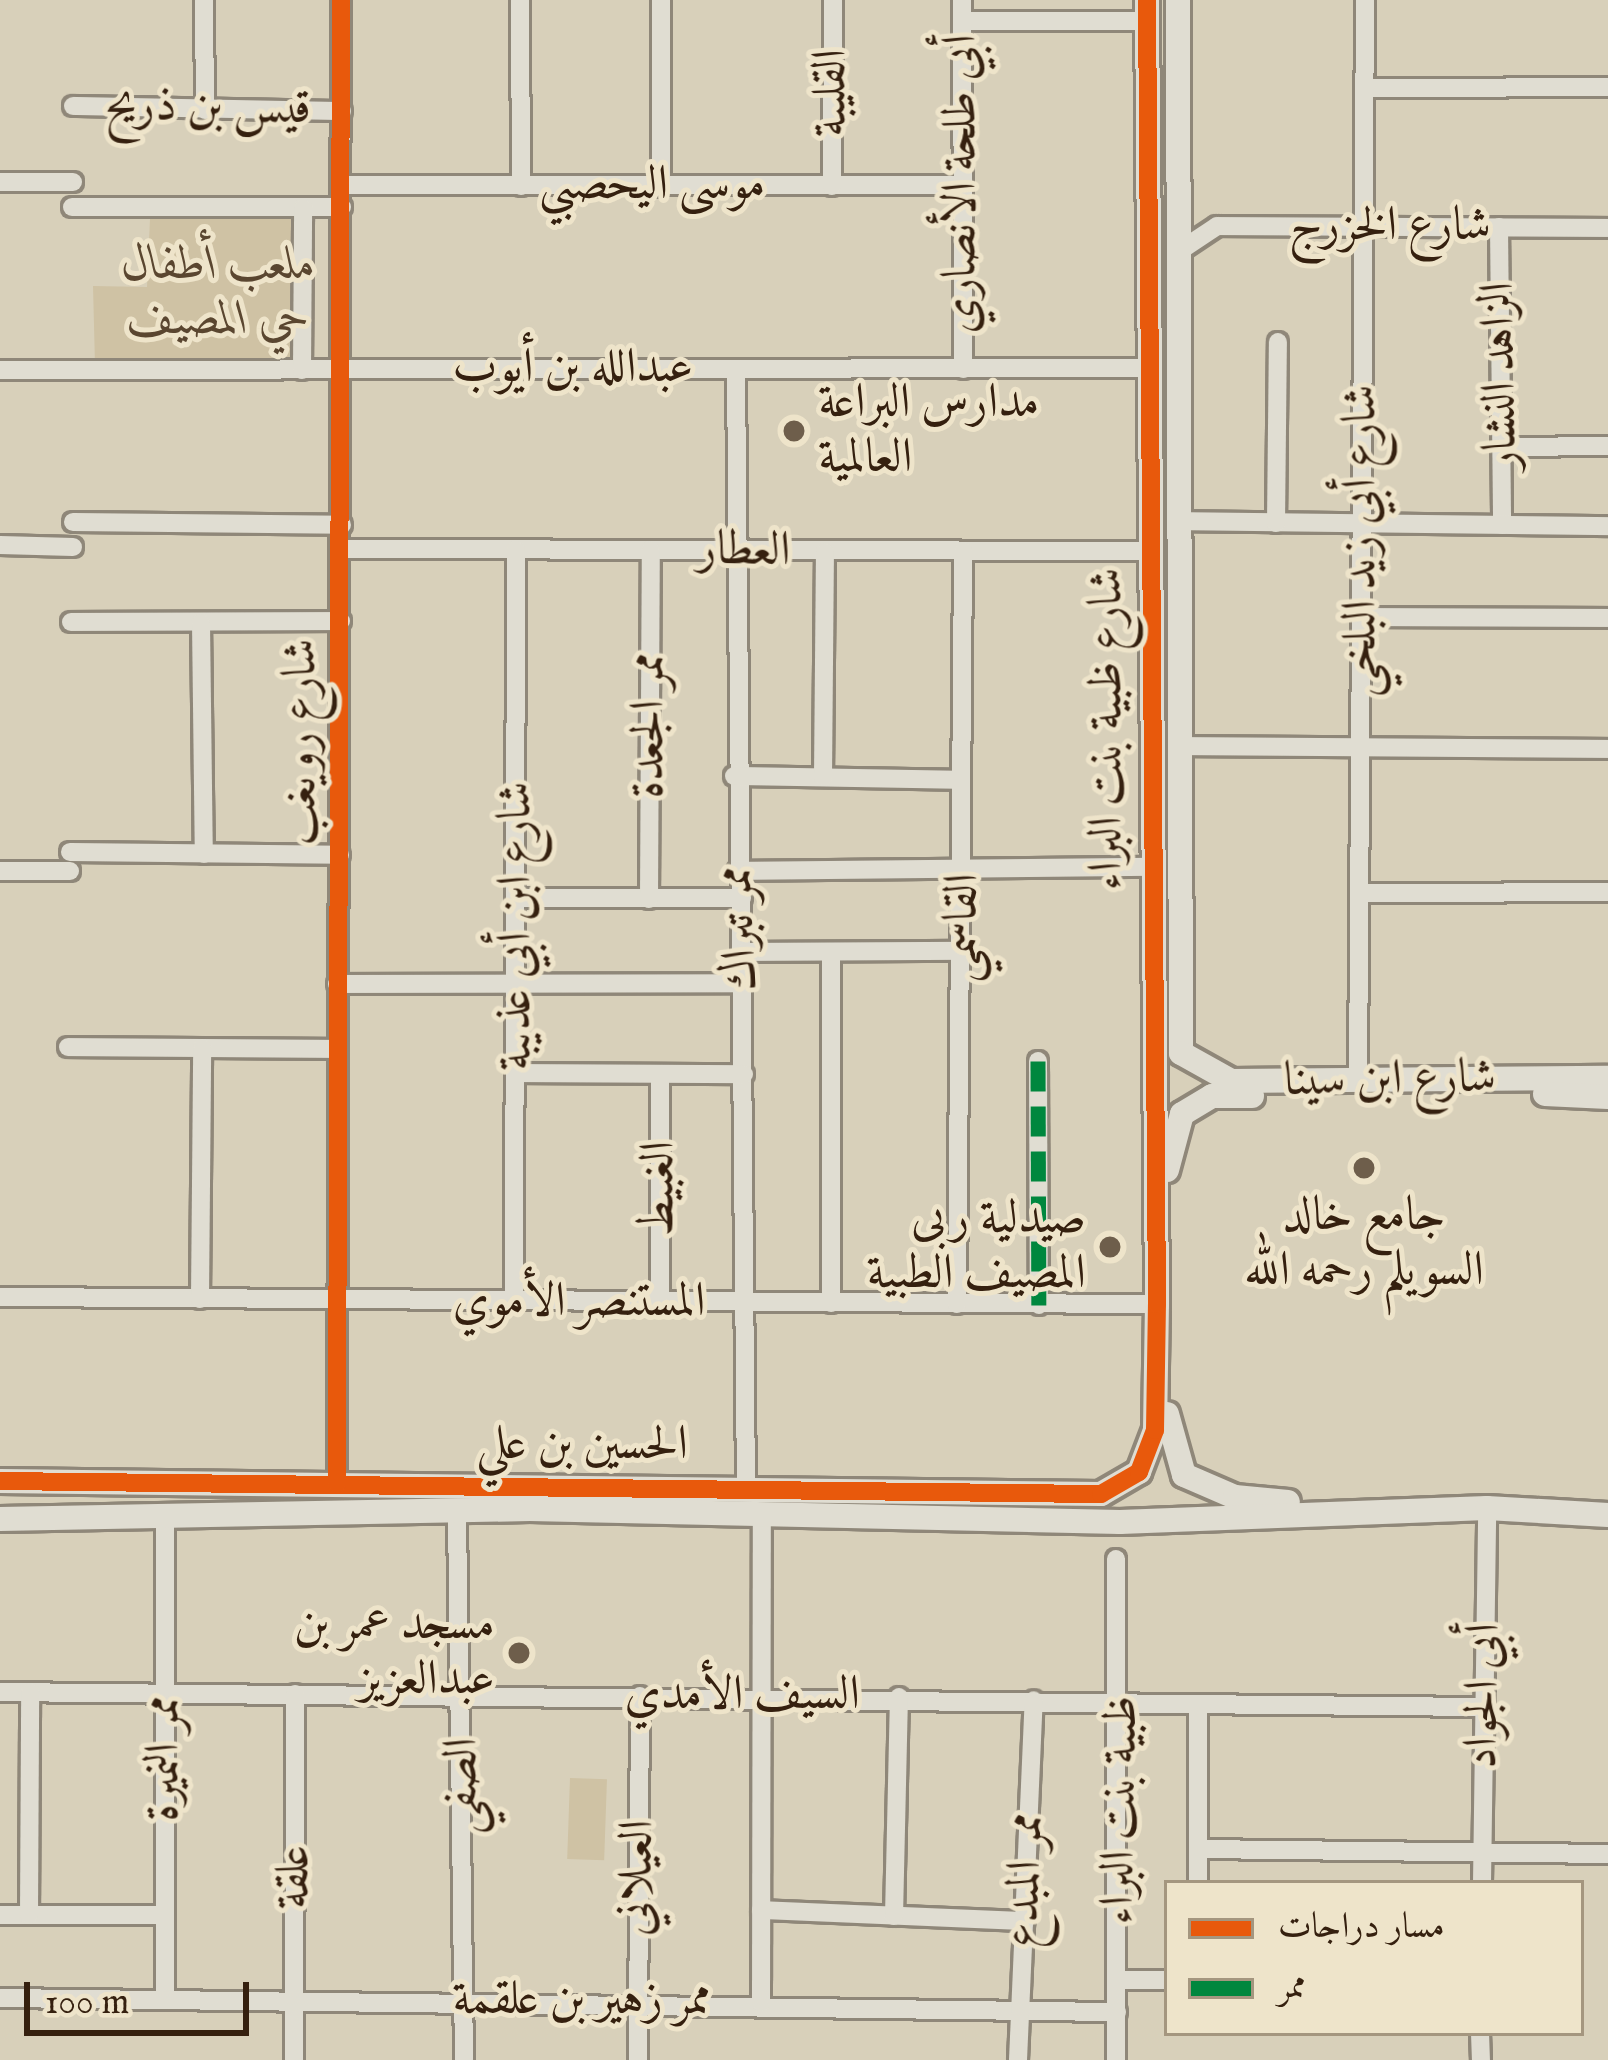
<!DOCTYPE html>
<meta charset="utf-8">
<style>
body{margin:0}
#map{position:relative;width:1608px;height:2060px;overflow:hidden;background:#d8d0ba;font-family:"IM FELL English",Amiri,serif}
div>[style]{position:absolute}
.green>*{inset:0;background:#cfc2a4;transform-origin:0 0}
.roads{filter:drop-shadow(3px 0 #8f8779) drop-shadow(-3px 0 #8f8779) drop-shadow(0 3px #8f8779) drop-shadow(0 -3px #8f8779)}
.street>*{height:18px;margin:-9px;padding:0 9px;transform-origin:9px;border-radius:9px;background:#e0ddd2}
.secondary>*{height:24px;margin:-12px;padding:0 12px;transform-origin:12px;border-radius:12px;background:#e0ddd2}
.quiet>*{height:15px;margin-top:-7.5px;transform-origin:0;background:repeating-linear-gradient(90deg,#00873e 0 30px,transparent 0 45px)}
.cycleway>*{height:18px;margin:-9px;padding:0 9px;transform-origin:9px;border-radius:9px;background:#e8590c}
.dots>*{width:33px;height:33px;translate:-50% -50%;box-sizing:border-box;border:6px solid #eee4ca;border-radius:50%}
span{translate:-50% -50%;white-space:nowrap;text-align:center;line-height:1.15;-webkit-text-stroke:10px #eee4ca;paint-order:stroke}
.street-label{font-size:48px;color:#35200f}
.park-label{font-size:48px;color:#5a4630;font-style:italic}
.poi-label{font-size:48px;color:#35200f}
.left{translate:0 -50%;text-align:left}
.right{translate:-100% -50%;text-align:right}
.legend{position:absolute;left:1164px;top:1880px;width:420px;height:156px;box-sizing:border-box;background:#eee4ca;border:3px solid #a4967f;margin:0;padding:15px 21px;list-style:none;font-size:36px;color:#35200f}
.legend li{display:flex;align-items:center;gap:24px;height:60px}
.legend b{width:60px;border:3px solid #a4967f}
.scale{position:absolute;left:24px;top:1982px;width:225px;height:54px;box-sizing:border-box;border:6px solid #35200f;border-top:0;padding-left:15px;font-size:36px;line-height:42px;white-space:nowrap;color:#35200f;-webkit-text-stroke:9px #eee4ca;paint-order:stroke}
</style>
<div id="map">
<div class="green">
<div style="clip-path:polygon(291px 217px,293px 364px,95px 365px,93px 286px,147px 287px,150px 219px)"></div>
<div style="left:570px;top:1778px;width:37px;height:81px;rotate:2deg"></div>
</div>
<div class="roads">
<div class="street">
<div style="left:204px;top:0;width:110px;rotate:89.5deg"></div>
<div style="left:520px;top:0;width:186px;rotate:89.7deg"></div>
<div style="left:661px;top:0;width:187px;rotate:90deg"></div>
<div style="left:962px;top:0;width:369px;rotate:89.8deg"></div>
<div style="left:962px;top:21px;width:185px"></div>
<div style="left:1364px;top:88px;width:244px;rotate:-0.2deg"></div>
<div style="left:73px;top:106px;width:269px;rotate:1.1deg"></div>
<div style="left:0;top:182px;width:73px"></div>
<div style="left:342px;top:185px;width:619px"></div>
<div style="left:832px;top:186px;width:186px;rotate:-89.7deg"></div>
<div style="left:72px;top:207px;width:270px"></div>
<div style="left:1499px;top:227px;width:298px;rotate:89.4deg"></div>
<div style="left:1181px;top:250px;width:43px;rotate:-33.7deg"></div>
<div style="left:1217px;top:226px;width:391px;rotate:0.3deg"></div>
<div style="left:736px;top:369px;width:1117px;rotate:89.49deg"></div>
<div style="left:0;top:370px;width:1147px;rotate:-0.1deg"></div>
<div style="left:302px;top:370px;width:162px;rotate:-89.6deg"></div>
<div style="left:1502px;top:447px;width:106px;rotate:-0.5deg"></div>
<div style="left:1178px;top:521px;width:430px;rotate:0.7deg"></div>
<div style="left:73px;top:522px;width:269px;rotate:0.6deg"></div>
<div style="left:1276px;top:523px;width:181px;rotate:-89.4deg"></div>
<div style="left:0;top:545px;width:73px;rotate:1.6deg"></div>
<div style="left:342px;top:549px;width:805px;rotate:0.14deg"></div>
<div style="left:1363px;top:617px;width:245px;rotate:0.2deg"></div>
<div style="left:71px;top:622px;width:270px;rotate:-0.2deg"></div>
<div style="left:201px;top:623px;width:231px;rotate:89.3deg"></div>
<div style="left:1180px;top:746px;width:428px;rotate:0.4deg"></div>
<div style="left:734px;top:776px;width:227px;rotate:1deg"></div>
<div style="left:823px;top:777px;width:225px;rotate:-89.5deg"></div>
<div style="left:70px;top:852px;width:270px;rotate:0.6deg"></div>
<div style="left:0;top:871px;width:70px"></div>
<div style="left:737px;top:871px;width:408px;rotate:-0.6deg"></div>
<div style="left:1361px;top:893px;width:247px;rotate:-0.2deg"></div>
<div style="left:515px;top:898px;width:227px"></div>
<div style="left:649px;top:899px;width:349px;rotate:-89.7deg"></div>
<div style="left:745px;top:952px;width:218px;rotate:-0.3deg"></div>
<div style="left:831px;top:955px;width:348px;rotate:90deg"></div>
<div style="left:337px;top:984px;width:407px;rotate:-0.1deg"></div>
<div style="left:68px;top:1047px;width:269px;rotate:0.4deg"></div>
<div style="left:1038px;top:1061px;width:244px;rotate:89.8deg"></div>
<div style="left:518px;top:1073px;width:226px;rotate:0.3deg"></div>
<div style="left:660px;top:1074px;width:230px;rotate:90deg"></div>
<div style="left:1358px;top:1082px;width:1082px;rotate:-89.63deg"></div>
<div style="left:0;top:1297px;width:1157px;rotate:0.35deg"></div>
<div style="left:200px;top:1299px;width:251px;rotate:-89.5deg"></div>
<div style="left:514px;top:1303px;width:753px;rotate:-89.85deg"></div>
<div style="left:957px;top:1304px;width:753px;rotate:-89.54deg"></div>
<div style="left:337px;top:1484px;width:1484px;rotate:-89.85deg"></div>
<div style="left:457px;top:1512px;width:548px;rotate:89.27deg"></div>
<div style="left:0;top:1692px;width:1484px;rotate:0.58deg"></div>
<div style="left:1199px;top:1849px;width:409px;rotate:0.7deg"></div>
<div style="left:1198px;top:1883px;width:179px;rotate:-90deg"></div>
<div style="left:1482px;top:1883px;width:375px;rotate:-89.2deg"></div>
<div style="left:761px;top:1910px;width:264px;rotate:2.4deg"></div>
<div style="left:0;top:1915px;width:164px"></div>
<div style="left:29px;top:1915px;width:223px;rotate:-89.7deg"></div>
<div style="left:894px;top:1916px;width:219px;rotate:-88.7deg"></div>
<div style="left:1119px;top:1980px;width:48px"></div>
<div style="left:0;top:1998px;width:1117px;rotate:0.72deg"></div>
<div style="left:165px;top:1998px;width:481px;rotate:-90deg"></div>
<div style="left:761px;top:2002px;width:489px;rotate:-89.9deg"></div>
<div style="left:1480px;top:2033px;width:27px;rotate:88deg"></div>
<div style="left:294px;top:2060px;width:366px;rotate:-89.8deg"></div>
<div style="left:638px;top:2060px;width:364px;rotate:-89.7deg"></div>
<div style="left:1018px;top:2060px;width:360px;rotate:-87.5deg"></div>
<div style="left:1116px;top:2060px;width:501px;rotate:-90deg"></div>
</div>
<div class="secondary">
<div style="left:1178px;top:0;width:1053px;rotate:89.84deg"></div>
<div style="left:1181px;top:1053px;width:57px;rotate:29.2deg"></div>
<div style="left:1231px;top:1081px;width:377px;rotate:-0.5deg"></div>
<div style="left:1545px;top:1094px;width:63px;rotate:2.7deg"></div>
<div style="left:1167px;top:1170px;width:58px;rotate:-75deg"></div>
<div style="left:1182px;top:1114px;width:35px;rotate:-31deg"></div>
<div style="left:1212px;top:1096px;width:40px"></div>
<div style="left:1167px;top:1414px;width:63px;rotate:74.4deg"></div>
<div style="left:1184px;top:1475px;width:56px;rotate:23.3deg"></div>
<div style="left:1235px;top:1497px;width:53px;rotate:5.4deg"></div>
<div style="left:0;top:1481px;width:1101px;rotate:0.68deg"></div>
<div style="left:1101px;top:1494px;width:44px;rotate:-30.1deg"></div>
<div style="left:1139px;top:1472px;width:45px;rotate:-69.1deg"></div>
<div style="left:1155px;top:1430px;width:126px;rotate:-89.1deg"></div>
<div style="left:1157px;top:1304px;width:1304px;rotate:-90.44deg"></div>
<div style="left:0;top:1519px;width:530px;rotate:-1.08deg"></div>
<div style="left:530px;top:1509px;width:590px;rotate:1.26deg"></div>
<div style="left:1120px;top:1522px;width:367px;rotate:-2.2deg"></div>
<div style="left:1487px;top:1508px;width:121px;rotate:3.3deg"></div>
</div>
</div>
<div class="quiet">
<div style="left:1038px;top:1061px;width:244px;rotate:89.8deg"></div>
</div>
<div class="cycleway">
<div style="left:0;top:1481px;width:1101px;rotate:0.68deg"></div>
<div style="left:1101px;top:1494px;width:44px;rotate:-30.1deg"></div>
<div style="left:1139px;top:1472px;width:45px;rotate:-69.1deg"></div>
<div style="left:1155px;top:1430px;width:126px;rotate:-89.1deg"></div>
<div style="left:1157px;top:1304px;width:1304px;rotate:-90.44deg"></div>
<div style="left:337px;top:1484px;width:1484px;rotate:-89.85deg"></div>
</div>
<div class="dots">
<div style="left:794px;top:431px;background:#6e5e4b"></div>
<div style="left:1364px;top:1168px;background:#6e5e4b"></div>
<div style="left:1110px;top:1247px;background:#6e5e4b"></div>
<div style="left:519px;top:1653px;background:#6e5e4b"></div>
</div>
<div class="street-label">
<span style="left:832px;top:93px;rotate:-90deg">القليبة</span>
<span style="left:208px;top:108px;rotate:1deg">قيس بن ذريح</span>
<span style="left:962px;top:184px;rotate:-90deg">أبي طلحة الأنصاري</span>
<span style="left:652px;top:186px">موسى اليحصبي</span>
<span style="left:1390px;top:227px">شارع الخزرج</span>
<span style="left:573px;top:369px">عبدالله بن أيوب</span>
<span style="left:1501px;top:376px;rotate:-91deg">الزاهد النشار</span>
<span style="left:1362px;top:541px;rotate:-90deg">شارع أبي زيد البلخي</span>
<span style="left:744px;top:551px;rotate:1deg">العطار</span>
<span style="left:650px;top:725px;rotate:-90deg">ممر الجعدة</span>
<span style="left:1108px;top:729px;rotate:-90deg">شارع ظبية بنت البراء</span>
<span style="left:302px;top:742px;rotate:-90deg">شارع رويغب</span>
<span style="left:517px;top:926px;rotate:-90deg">شارع ابن أبي عذيبة</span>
<span style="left:740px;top:928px;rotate:-93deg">ممر تبراك</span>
<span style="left:963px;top:928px;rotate:-89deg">القاسمي</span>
<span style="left:1390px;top:1080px;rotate:-1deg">شارع ابن سينا</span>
<span style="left:660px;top:1189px;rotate:-90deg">الغبيط</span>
<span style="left:579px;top:1303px">المستنصر الأموي</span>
<span style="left:582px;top:1446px">الحسين بن علي</span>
<span style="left:742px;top:1696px">السيف الأمدي</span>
<span style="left:1484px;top:1696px;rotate:-89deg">أبي الجواد</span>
<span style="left:165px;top:1758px;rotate:-90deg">ممر النميرة</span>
<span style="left:463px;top:1786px;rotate:-90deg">الصفي</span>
<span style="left:1121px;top:1810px;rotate:-89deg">ظبية بنت البراء</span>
<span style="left:295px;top:1877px;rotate:-90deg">علقة</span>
<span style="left:638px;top:1878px;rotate:-89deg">العيلاني</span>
<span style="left:1026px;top:1880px;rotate:-88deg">ممر المبدع</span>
<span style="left:582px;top:2001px">ممر زهير بن علقمة</span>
</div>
<div class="park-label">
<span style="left:219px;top:293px">ملعب أطفال<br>حي المصيف</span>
</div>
<div class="poi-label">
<span class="left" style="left:818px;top:431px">مدارس البراعة<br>العالمية</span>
<span style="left:1364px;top:1244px">جامع خالد<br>السويلم رحمه الله</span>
<span class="right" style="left:1086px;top:1247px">صيدلية ربى<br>المصيف الطبية</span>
<span class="right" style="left:495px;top:1653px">مسجد عمر بن<br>عبدالعزيز</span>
</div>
<ul class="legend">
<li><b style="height:15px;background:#e8590c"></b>مسار دراجات</li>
<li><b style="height:15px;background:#00873e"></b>ممر</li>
</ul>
<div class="scale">100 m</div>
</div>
